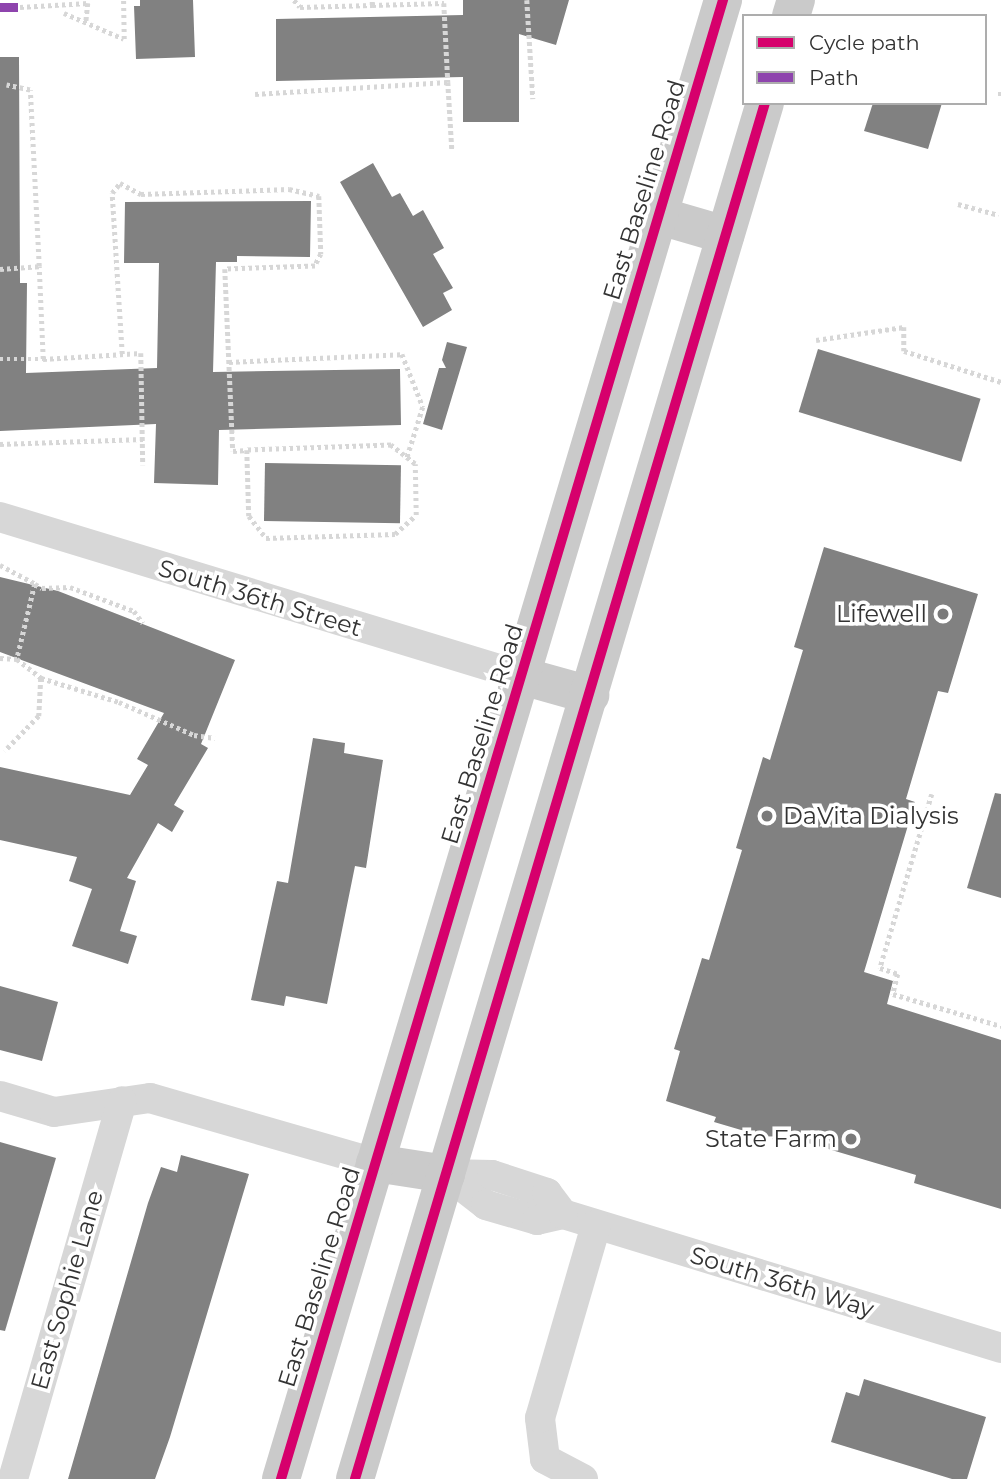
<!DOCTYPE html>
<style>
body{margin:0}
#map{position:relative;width:1001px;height:1479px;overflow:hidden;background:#fff;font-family:Montserrat,sans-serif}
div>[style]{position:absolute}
.building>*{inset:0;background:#818181;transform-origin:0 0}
.path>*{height:4.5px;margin-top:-2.25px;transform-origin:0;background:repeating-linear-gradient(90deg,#d7d7d7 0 3.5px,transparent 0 7px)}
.minor>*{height:30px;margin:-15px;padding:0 15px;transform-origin:15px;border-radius:15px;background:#d7d7d7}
.major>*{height:38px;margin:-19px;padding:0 19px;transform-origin:19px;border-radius:19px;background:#cacaca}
.quiet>*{height:9px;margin-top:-4.5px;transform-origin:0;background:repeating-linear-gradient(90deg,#8e44ad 0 18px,transparent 0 27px)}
.cycleway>*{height:10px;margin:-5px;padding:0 5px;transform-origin:5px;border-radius:5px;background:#d6006c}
.dots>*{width:19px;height:19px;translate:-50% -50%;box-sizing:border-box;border:4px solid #fff;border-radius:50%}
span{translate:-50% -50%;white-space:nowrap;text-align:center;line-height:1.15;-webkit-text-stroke:7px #fff;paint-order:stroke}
.street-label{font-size:24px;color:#333}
.poi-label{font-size:24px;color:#333}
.right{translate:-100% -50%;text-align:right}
.left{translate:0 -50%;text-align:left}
.legend{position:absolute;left:742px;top:14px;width:245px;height:91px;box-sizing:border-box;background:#fff;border:2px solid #adadad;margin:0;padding:9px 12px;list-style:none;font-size:21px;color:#333}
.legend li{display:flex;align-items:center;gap:14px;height:35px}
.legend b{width:35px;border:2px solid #adadad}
</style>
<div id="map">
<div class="building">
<div style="clip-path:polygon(140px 0,193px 0,195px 57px,136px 59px,134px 6px,140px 6px)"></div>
<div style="clip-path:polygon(463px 0,569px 0,556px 45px,519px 34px,519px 122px,463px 122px,463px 77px,276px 81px,276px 19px,463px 15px)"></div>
<div style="clip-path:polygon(0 57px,19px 57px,20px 283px,27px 283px,26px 373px,157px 368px,159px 263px,124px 263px,125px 202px,311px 201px,310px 257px,237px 256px,237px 262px,216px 262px,213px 372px,400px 369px,401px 425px,219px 430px,218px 485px,154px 483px,156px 424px,0 431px)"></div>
<div style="clip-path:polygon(873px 103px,942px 103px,928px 149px,864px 131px)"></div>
<div style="clip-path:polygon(373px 163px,392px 197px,400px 193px,413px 216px,423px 210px,444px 248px,433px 254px,453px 288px,443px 293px,452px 310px,423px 327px,340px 182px)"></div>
<div style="clip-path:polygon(447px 342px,467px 347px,442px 430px,423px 424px,439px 368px,446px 368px,442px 360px)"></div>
<div style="left:818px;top:349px;width:170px;height:66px;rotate:17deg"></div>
<div style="left:265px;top:463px;width:136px;height:58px;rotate:1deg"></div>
<div style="clip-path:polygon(824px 547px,978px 594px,948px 693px,938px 691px,906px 799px,915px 802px,864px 972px,893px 981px,887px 1004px,1001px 1040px,1001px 1209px,914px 1183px,916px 1175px,808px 1143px,806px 1149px,714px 1122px,716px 1117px,666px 1101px,680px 1051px,674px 1049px,702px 958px,709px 960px,742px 850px,736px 848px,763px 757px,770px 760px,803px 650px,794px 647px)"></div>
<div style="clip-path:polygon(0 577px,58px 591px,235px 660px,201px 744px,208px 748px,174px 805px,184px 811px,172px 832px,158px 823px,127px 878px,136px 881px,120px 931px,137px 936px,128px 964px,72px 946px,92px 889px,69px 881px,77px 857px,0 840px,0 767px,130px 795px,148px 765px,137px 759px,164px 713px,0 652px)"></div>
<div style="clip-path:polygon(313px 738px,345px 743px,344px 753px,383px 760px,366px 868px,355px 866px,327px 1004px,286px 996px,284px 1006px,251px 1000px,277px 881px,288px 883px)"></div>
<div style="clip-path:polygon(995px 793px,1001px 794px,1001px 898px,967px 888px)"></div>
<div style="clip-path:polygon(0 986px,58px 1002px,42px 1061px,0 1050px)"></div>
<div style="clip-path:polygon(0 1142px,56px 1158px,5px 1331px,0 1330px)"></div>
<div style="clip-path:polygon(181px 1155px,249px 1174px,170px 1437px,155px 1479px,68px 1479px,148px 1203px,161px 1167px,177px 1172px)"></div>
<div style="clip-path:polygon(864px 1379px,986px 1417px,967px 1479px,952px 1479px,831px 1442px,846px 1392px,859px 1396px)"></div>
</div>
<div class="path">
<div style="left:294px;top:0;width:9px;rotate:49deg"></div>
<div style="left:300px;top:7px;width:72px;rotate:-1.6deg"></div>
<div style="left:372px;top:5px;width:5px;rotate:-90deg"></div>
<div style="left:527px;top:0;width:99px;rotate:86.5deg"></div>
<div style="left:372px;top:5px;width:72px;rotate:-1.6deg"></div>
<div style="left:444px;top:3px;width:79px;rotate:87.1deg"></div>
<div style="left:20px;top:7px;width:68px;rotate:-3.4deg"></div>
<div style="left:88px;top:3px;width:20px;rotate:96deg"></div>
<div style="left:64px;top:13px;width:65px;rotate:23.4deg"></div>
<div style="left:124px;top:39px;width:39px;rotate:-91deg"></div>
<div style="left:255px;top:94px;width:193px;rotate:-3.6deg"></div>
<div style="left:448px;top:82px;width:68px;rotate:86.6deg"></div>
<div style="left:998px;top:94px;width:3px"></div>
<div style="left:958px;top:204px;width:42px;rotate:15deg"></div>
<div style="left:0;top:269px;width:39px;rotate:-4deg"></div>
<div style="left:39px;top:266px;width:176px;rotate:-92.9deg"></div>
<div style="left:30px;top:90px;width:24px;rotate:-168deg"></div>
<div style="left:816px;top:340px;width:89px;rotate:-8.4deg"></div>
<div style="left:904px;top:327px;width:24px;rotate:90deg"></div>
<div style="left:904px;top:351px;width:102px;rotate:17.7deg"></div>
<div style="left:122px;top:354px;width:161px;rotate:-93.6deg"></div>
<div style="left:112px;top:193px;width:13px;rotate:-51deg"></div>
<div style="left:120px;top:183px;width:24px;rotate:28deg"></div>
<div style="left:141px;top:194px;width:148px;rotate:-1.9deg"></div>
<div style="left:289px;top:189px;width:31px;rotate:13deg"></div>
<div style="left:319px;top:196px;width:58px;rotate:88deg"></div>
<div style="left:321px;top:254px;width:13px;rotate:117deg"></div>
<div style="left:315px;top:266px;width:90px;rotate:178.1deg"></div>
<div style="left:225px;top:269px;width:182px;rotate:87.5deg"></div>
<div style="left:233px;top:451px;width:14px;rotate:-4deg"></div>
<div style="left:247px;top:450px;width:66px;rotate:88.3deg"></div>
<div style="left:249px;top:516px;width:28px;rotate:52deg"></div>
<div style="left:266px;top:538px;width:129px;rotate:-1.8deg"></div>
<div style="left:395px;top:534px;width:28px;rotate:-42deg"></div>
<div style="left:416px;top:515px;width:51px;rotate:-91.1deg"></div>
<div style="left:415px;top:464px;width:31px;rotate:-142deg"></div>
<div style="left:391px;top:445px;width:144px;rotate:178deg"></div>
<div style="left:0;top:359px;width:43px"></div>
<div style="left:43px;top:359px;width:93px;rotate:-92.5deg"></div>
<div style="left:43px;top:359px;width:98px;rotate:-3.5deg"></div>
<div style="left:141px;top:353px;width:112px;rotate:89deg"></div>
<div style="left:229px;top:362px;width:173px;rotate:-2.6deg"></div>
<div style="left:402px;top:354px;width:57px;rotate:68.4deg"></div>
<div style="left:423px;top:407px;width:53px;rotate:107.4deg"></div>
<div style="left:0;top:444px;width:143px;rotate:-2deg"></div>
<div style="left:0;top:565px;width:40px;rotate:28deg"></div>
<div style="left:35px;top:584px;width:77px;rotate:103.5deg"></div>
<div style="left:35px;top:584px;width:8px;rotate:30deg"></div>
<div style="left:42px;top:588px;width:28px;rotate:-2deg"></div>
<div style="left:70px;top:587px;width:68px;rotate:20.6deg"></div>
<div style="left:134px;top:611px;width:15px;rotate:53deg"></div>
<div style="left:0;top:658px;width:17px;rotate:3deg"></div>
<div style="left:17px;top:659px;width:31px;rotate:38deg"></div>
<div style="left:41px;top:678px;width:38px;rotate:93deg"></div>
<div style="left:39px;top:716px;width:49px;rotate:134.2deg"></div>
<div style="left:41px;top:678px;width:82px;rotate:17.1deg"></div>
<div style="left:119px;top:702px;width:82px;rotate:23.7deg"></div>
<div style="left:194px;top:735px;width:21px;rotate:8deg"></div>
<div style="left:932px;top:794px;width:182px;rotate:106.6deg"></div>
<div style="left:880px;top:968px;width:19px;rotate:18deg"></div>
<div style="left:898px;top:974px;width:21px;rotate:104deg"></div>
<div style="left:893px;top:994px;width:113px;rotate:16.5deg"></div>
</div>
<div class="minor">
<div style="left:0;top:517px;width:546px;rotate:16.94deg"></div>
<div style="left:0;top:1096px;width:56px;rotate:16.5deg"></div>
<div style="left:54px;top:1112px;width:97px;rotate:-8.3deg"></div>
<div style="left:150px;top:1098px;width:234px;rotate:16.1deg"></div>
<div style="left:446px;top:1174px;width:51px;rotate:37.8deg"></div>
<div style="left:486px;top:1205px;width:53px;rotate:16.4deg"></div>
<div style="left:537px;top:1220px;width:27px;rotate:-13deg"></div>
<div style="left:563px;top:1214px;width:458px;rotate:17deg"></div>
<div style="left:446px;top:1174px;width:46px;rotate:1.2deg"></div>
<div style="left:492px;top:1175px;width:58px;rotate:18.1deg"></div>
<div style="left:547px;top:1193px;width:26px;rotate:53deg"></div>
<div style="left:13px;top:1479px;width:393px;rotate:-73.9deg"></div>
<div style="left:583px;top:1479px;width:43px;rotate:-152.2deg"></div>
<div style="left:545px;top:1459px;width:41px;rotate:-97deg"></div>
<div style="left:540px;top:1418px;width:201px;rotate:-73.8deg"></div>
</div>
<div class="major">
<div style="left:791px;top:16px;width:17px;rotate:-73deg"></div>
<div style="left:660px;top:216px;width:68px;rotate:16.3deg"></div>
<div style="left:522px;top:676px;width:71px;rotate:15.6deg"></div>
<div style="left:375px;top:1163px;width:72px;rotate:8.8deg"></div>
<div style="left:281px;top:1479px;width:1544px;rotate:-73.36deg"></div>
<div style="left:355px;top:1479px;width:1436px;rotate:-73.41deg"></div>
</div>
<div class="quiet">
<div style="left:0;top:7px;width:20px"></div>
</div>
<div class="cycleway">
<div style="left:281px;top:1479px;width:1544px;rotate:-73.36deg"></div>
<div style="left:355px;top:1479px;width:1436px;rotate:-73.41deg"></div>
</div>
<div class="dots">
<div style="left:943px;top:614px;background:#7a7a7a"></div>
<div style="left:767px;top:816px;background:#7a7a7a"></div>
<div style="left:851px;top:1139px;background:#7a7a7a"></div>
</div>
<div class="street-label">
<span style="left:644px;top:190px;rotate:-73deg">East Baseline Road</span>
<span style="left:260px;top:598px;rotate:17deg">South 36th Street</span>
<span style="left:482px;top:734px;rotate:-73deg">East Baseline Road</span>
<span style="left:319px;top:1277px;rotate:-73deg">East Baseline Road</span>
<span style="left:782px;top:1282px;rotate:17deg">South 36th Way</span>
<span style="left:67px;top:1290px;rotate:-74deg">East Sophie Lane</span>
</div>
<div class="poi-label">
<span class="right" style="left:927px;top:614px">Lifewell</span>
<span class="left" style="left:783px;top:816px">DaVita Dialysis</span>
<span class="right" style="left:837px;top:1139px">State Farm</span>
</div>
<ul class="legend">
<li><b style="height:9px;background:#d6006c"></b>Cycle path</li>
<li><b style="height:9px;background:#8e44ad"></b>Path</li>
</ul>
</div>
